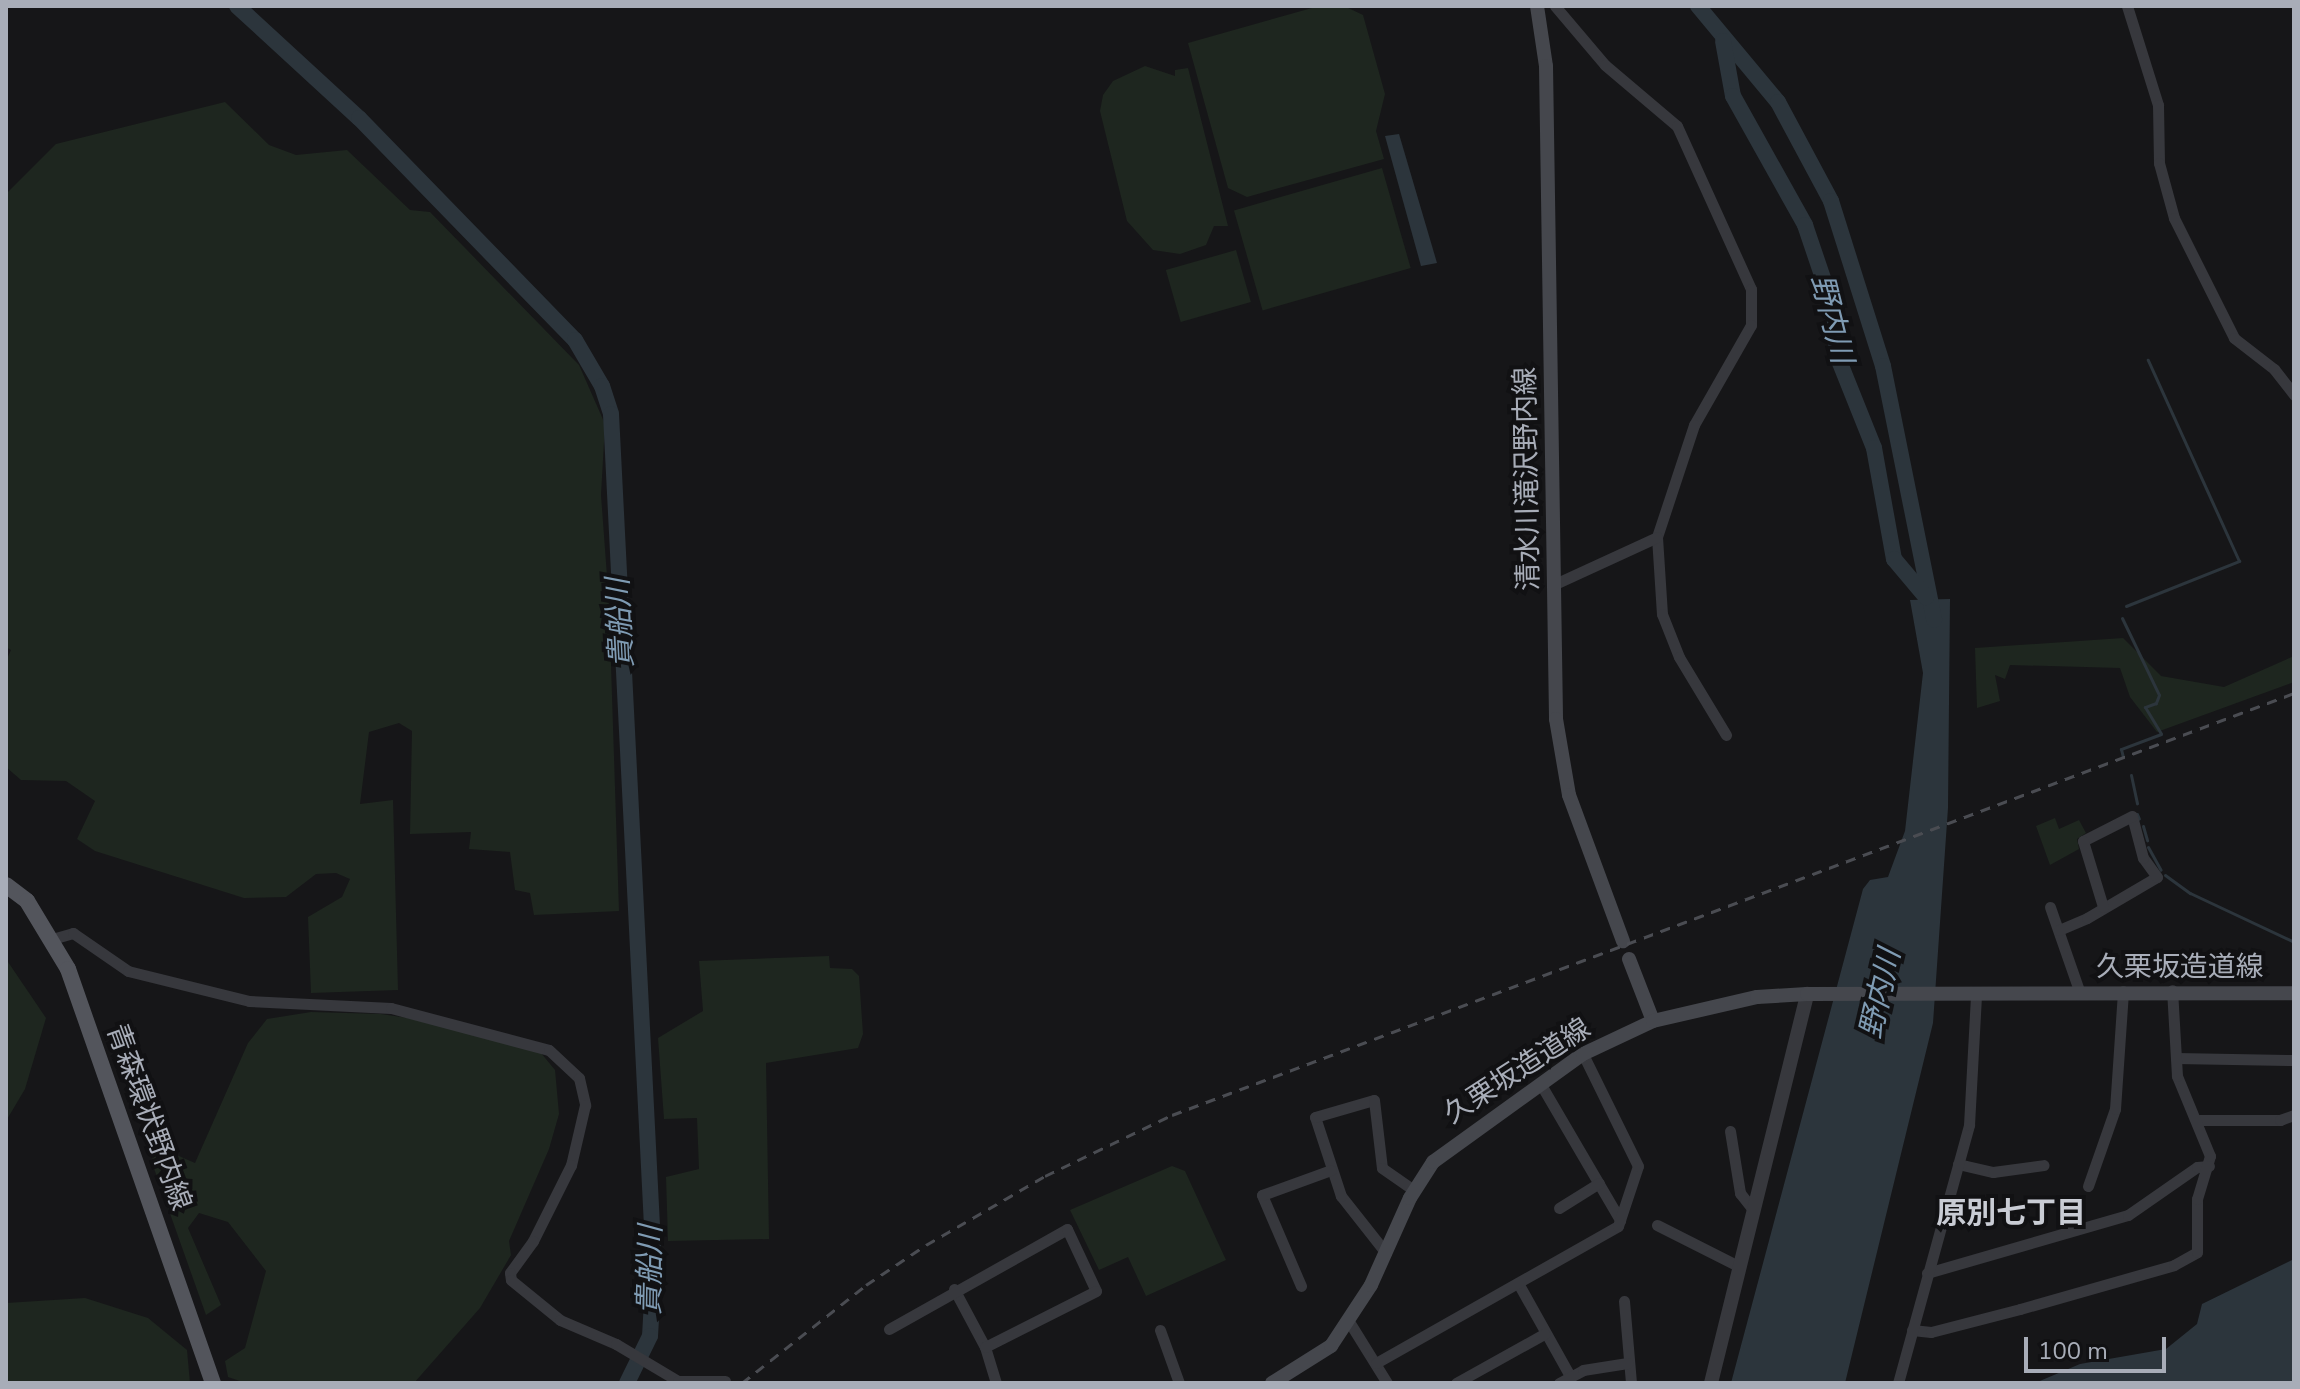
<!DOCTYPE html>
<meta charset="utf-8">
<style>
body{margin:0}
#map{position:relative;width:2300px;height:1389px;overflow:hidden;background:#161618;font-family:"Nunito Sans","Noto Sans JP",sans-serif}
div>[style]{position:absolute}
.green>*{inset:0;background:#1e261f;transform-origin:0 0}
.water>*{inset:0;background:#2c353c}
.stream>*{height:3px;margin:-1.5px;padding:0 1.5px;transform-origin:1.5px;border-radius:1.5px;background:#2c353c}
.river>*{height:16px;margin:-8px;padding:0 8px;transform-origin:8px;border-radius:8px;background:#2c353c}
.minor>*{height:11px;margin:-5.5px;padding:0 5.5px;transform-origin:5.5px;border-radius:5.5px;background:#37383d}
.tertiary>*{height:14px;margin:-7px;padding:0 7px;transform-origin:7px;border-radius:7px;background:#37383d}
.secondary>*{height:14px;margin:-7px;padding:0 7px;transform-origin:7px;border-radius:7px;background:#45474d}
.primary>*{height:16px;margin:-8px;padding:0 8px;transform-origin:8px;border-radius:8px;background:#53555c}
.rail>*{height:3px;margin-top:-1.5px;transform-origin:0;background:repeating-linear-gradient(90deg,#4a4c52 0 10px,transparent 0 18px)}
span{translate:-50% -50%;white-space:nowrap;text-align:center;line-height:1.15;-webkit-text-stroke:8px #111113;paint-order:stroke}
.street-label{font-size:28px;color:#a8adb8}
.water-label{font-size:30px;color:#7f9bb3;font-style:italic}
.neighbourhood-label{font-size:30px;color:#c9ccd4;font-weight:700}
.frame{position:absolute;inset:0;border:8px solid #a8adb8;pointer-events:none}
.scale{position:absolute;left:2024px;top:1337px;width:142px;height:36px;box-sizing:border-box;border:4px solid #a8adb8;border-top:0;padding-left:10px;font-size:24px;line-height:28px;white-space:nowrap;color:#a8adb8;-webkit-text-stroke:6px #111113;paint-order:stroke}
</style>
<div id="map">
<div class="green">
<div style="clip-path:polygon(1319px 6px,1344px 6px,1363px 15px,1385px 94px,1376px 131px,1384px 159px,1247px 197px,1228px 188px,1188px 43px)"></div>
<div style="clip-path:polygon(1145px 66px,1175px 76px,1175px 70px,1188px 68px,1228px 226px,1214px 226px,1206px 245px,1180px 254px,1153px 250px,1127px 221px,1100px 111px,1103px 95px,1113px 81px)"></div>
<div style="clip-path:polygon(225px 102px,269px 145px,296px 155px,347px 150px,410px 210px,430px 212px,579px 365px,605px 424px,601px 495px,609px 603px,619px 911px,534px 915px,530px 893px,515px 890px,510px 852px,469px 849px,471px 832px,410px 834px,412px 731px,399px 723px,369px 732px,360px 804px,393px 800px,398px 990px,311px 993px,308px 917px,342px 897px,350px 879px,336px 873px,316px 874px,286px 897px,244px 898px,95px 851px,77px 839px,95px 801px,66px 781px,21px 780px,6px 767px,6px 661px,11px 650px,6px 647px,6px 194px,56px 144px)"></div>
<div style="left:1382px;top:168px;width:104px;height:154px;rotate:74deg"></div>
<div style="left:1236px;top:250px;width:54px;height:73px;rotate:74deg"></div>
<div style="clip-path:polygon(2123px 638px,2161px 676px,2224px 687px,2294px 656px,2294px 682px,2157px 732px,2130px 697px,2120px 668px,2010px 665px,2005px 679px,1995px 675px,2000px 701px,1977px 708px,1975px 648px)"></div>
<div style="clip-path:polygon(2055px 818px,2059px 829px,2079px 820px,2086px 833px,2077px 839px,2079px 849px,2050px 865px,2036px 826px)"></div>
<div style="clip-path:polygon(829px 956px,830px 968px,852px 969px,859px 976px,863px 1034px,858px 1048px,766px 1063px,769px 1239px,668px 1241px,666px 1177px,699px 1169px,697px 1118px,664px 1119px,658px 1038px,703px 1011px,699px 961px)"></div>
<div style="clip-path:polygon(6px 959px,46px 1018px,25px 1089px,6px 1121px)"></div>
<div style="clip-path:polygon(311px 1012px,381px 1014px,448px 1024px,541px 1053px,555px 1070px,559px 1114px,549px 1149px,509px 1241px,511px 1255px,480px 1308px,414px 1383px,246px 1383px,228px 1377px,225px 1361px,245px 1348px,266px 1271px,228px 1222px,199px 1213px,188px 1228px,221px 1305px,206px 1315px,151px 1160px,163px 1149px,195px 1163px,248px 1043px,267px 1019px)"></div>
<div style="clip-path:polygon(1172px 1166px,1185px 1171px,1226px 1260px,1146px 1296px,1128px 1257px,1099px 1270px,1070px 1210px)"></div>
<div style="clip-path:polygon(85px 1298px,148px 1318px,187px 1350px,190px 1383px,6px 1383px,6px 1303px)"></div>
</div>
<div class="water">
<div style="clip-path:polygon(1399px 134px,1437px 263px,1421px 266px,1385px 136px)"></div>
<div style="clip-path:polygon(1950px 599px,1948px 808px,1933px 1023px,1845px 1383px,1731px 1383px,1863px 889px,1870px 880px,1888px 877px,1905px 831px,1923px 673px,1910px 600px)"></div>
<div style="clip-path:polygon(2294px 1259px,2294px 1383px,2035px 1383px,2080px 1364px,2166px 1349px,2197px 1324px,2202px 1304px)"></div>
</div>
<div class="stream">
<div style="left:2126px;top:606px;width:122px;rotate:-21.7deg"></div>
<div style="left:2239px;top:561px;width:221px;rotate:-114.4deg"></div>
<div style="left:2122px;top:618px;width:85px;rotate:64.3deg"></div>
<div style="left:2159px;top:695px;width:9px;rotate:111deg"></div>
<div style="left:2156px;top:703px;width:12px;rotate:160deg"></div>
<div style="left:2145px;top:707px;width:31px;rotate:59deg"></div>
<div style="left:2161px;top:734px;width:43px;rotate:159.4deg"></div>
<div style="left:2121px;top:749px;width:8px;rotate:76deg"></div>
<div style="left:2131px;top:775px;width:29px;rotate:78deg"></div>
<div style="left:2137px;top:814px;width:5px;rotate:68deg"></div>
<div style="left:2143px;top:826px;width:15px;rotate:74deg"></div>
<div style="left:2148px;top:847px;width:26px;rotate:61deg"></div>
<div style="left:2165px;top:875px;width:31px;rotate:36deg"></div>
<div style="left:2190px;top:893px;width:115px;rotate:25.2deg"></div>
</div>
<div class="river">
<div style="left:237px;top:6px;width:166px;rotate:42.6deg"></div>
<div style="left:359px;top:118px;width:310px;rotate:45.8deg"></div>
<div style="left:575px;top:340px;width:53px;rotate:59.6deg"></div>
<div style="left:602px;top:386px;width:29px;rotate:72deg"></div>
<div style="left:611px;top:414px;width:852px;rotate:87.11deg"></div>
<div style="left:654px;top:1265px;width:71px;rotate:93.2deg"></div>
<div style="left:650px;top:1336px;width:52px;rotate:116.1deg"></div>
<div style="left:1698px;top:6px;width:125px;rotate:50.2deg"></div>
<div style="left:1778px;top:102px;width:112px;rotate:61.8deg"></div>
<div style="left:1831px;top:201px;width:173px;rotate:72.5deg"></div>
<div style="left:1883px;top:366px;width:259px;rotate:78.6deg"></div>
<div style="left:1723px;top:41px;width:56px;rotate:79.7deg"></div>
<div style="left:1733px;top:96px;width:148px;rotate:60.8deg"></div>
<div style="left:1805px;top:225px;width:78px;rotate:71.3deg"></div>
<div style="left:1830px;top:299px;width:60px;rotate:82.3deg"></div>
<div style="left:1838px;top:358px;width:97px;rotate:68.2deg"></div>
<div style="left:1874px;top:448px;width:113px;rotate:79.8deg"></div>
<div style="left:1894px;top:559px;width:50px;rotate:49.9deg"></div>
</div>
<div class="minor">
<div style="left:1555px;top:6px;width:77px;rotate:49.7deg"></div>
<div style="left:1605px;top:65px;width:94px;rotate:40.3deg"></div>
<div style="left:1677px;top:126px;width:179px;rotate:65.6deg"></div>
<div style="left:1751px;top:289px;width:36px;rotate:90deg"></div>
<div style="left:1751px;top:325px;width:115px;rotate:119.7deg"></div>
<div style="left:1694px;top:425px;width:118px;rotate:108.3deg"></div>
<div style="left:1657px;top:537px;width:77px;rotate:86.3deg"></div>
<div style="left:1662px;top:614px;width:46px;rotate:68.4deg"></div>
<div style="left:1679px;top:657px;width:91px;rotate:58.9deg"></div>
<div style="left:2127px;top:6px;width:104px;rotate:72.6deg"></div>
<div style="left:2158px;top:105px;width:58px;rotate:89deg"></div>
<div style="left:2159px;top:163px;width:57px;rotate:74.7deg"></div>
<div style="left:2174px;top:218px;width:134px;rotate:63.4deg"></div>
<div style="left:2234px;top:338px;width:51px;rotate:37.8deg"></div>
<div style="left:2274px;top:369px;width:33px;rotate:52deg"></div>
<div style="left:1555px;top:584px;width:112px;rotate:-24.7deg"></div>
<div style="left:2050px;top:907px;width:91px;rotate:70.8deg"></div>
<div style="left:2059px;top:930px;width:30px;rotate:-23deg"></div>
<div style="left:2087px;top:918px;width:81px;rotate:-30.4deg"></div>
<div style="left:2157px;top:877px;width:24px;rotate:-126deg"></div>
<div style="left:2143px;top:858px;width:43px;rotate:-104.7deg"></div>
<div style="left:2132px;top:816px;width:55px;rotate:153deg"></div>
<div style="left:2083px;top:841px;width:69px;rotate:73.1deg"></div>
<div style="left:52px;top:939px;width:22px;rotate:-16deg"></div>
<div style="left:73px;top:933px;width:67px;rotate:34.6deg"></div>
<div style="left:128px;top:971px;width:125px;rotate:13.9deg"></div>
<div style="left:249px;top:1001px;width:142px;rotate:2.8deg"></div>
<div style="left:391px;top:1008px;width:163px;rotate:14.9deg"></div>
<div style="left:549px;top:1050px;width:41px;rotate:43deg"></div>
<div style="left:579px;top:1078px;width:28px;rotate:77deg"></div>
<div style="left:585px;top:1105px;width:62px;rotate:103.1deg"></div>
<div style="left:571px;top:1165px;width:85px;rotate:116.6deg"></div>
<div style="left:533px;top:1241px;width:39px;rotate:126deg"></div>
<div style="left:510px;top:1273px;width:7px;rotate:82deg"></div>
<div style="left:511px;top:1280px;width:63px;rotate:39.2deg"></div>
<div style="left:560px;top:1320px;width:61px;rotate:23.2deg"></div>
<div style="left:616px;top:1344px;width:72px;rotate:30.8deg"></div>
<div style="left:678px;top:1381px;width:47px"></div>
<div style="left:2176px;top:1058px;width:118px;rotate:1deg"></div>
<div style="left:1540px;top:1083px;width:159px;rotate:59.7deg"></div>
<div style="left:2198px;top:1120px;width:82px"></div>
<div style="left:2280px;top:1120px;width:15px;rotate:-20deg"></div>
<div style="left:1730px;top:1131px;width:63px;rotate:80.8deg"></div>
<div style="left:1740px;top:1193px;width:23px;rotate:52deg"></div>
<div style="left:1958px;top:1164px;width:36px;rotate:13deg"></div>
<div style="left:1993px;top:1172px;width:51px;rotate:-7.8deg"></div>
<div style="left:2088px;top:1186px;width:82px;rotate:-70.7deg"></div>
<div style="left:2115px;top:1109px;width:118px;rotate:-86.1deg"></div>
<div style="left:1559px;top:1208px;width:47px;rotate:-32deg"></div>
<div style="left:1657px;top:1225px;width:93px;rotate:26.8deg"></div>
<div style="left:1386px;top:1253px;width:73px;rotate:-128.3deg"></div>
<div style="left:1341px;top:1196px;width:83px;rotate:-108.2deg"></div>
<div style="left:1315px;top:1117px;width:61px;rotate:-16.1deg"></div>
<div style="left:1374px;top:1100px;width:68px;rotate:83.3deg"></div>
<div style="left:1382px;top:1168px;width:39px;rotate:35deg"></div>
<div style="left:1927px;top:1273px;width:209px;rotate:-16.1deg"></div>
<div style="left:2128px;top:1215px;width:84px;rotate:-34.8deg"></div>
<div style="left:2197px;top:1167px;width:12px;rotate:-5deg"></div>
<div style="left:1518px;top:1283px;width:107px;rotate:60.8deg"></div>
<div style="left:1301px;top:1286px;width:99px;rotate:-113.2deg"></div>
<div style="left:1262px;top:1195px;width:73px;rotate:-19.9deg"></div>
<div style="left:954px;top:1289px;width:66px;rotate:61.9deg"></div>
<div style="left:985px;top:1347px;width:38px;rotate:73deg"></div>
<div style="left:1624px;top:1301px;width:82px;rotate:85.1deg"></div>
<div style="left:1348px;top:1320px;width:74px;rotate:58.2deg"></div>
<div style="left:889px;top:1329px;width:204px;rotate:-29.3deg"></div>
<div style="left:1067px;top:1229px;width:68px;rotate:64.9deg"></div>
<div style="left:1096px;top:1291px;width:124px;rotate:153.2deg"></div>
<div style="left:1160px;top:1330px;width:56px;rotate:70.3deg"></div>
<div style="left:1912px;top:1330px;width:19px;rotate:6deg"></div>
<div style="left:1931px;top:1332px;width:92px;rotate:-14.5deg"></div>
<div style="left:2020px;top:1309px;width:160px;rotate:-15.9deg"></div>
<div style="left:2174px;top:1265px;width:26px;rotate:-29deg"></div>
<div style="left:2197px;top:1252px;width:53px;rotate:-90deg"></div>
<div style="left:2197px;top:1199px;width:45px;rotate:-73.2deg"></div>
<div style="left:2210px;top:1156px;width:87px;rotate:-112.4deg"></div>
<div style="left:2177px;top:1076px;width:86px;rotate:-93.3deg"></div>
<div style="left:1376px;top:1363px;width:278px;rotate:-29.5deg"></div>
<div style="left:1618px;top:1226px;width:63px;rotate:-71.6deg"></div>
<div style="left:1638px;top:1166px;width:125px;rotate:-116.2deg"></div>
<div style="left:1456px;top:1383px;width:101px;rotate:-29.1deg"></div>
<div style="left:1559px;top:1383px;width:27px;rotate:-28deg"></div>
<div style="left:1583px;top:1370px;width:45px;rotate:-9deg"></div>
<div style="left:1898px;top:1383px;width:268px;rotate:-74.6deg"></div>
<div style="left:1969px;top:1125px;width:130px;rotate:-86.9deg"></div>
</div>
<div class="tertiary">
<div style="left:1711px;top:1383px;width:401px;rotate:-76.1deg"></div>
</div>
<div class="secondary">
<div style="left:1537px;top:6px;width:61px;rotate:81.5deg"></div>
<div style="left:1546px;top:66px;width:653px;rotate:89.12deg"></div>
<div style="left:1556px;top:719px;width:77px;rotate:80.3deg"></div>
<div style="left:1569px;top:795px;width:156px;rotate:69.7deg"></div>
<div style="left:1629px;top:959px;width:66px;rotate:68.8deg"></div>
<div style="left:1272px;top:1383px;width:70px;rotate:-32.1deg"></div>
<div style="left:1331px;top:1346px;width:73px;rotate:-56.7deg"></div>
<div style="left:1371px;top:1285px;width:95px;rotate:-65.9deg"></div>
<div style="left:1410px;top:1198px;width:43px;rotate:-57.4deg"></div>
<div style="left:1433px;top:1162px;width:185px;rotate:-35.8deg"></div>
<div style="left:1583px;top:1054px;width:77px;rotate:-25.2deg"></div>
<div style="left:1653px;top:1021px;width:107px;rotate:-13deg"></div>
<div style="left:1757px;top:997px;width:50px;rotate:-3.4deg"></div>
<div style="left:1807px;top:994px;width:487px;rotate:-0.1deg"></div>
</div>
<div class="primary">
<div style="left:6px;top:885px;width:26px;rotate:37deg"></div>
<div style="left:27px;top:901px;width:79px;rotate:58.9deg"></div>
<div style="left:68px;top:969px;width:439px;rotate:70.7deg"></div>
</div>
<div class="rail">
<div style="left:742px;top:1383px;width:158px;rotate:-38.3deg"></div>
<div style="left:866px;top:1285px;width:72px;rotate:-33.7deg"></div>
<div style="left:926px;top:1245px;width:138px;rotate:-30.1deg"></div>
<div style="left:1045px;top:1176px;width:141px;rotate:-25.7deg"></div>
<div style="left:1172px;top:1115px;width:1199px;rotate:-20.61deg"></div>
</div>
<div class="street-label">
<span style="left:1527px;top:479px;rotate:-91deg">清水川滝沢野内線</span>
<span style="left:2180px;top:967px">久栗坂造道線</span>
<span style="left:1517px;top:1071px;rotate:-33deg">久栗坂造道線</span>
<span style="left:149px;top:1117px;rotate:70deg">青森環状野内線</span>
</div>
<div class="water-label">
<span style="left:1831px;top:319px;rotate:76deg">野内川</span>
<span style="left:621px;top:623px;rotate:-93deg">貴船川</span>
<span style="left:1881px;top:994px;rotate:-77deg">野内川</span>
<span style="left:651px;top:1270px;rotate:-89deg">貴船川</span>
</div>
<div class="neighbourhood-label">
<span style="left:2011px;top:1214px">原別七丁目</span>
</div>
<div class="frame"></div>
<div class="scale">100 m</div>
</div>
